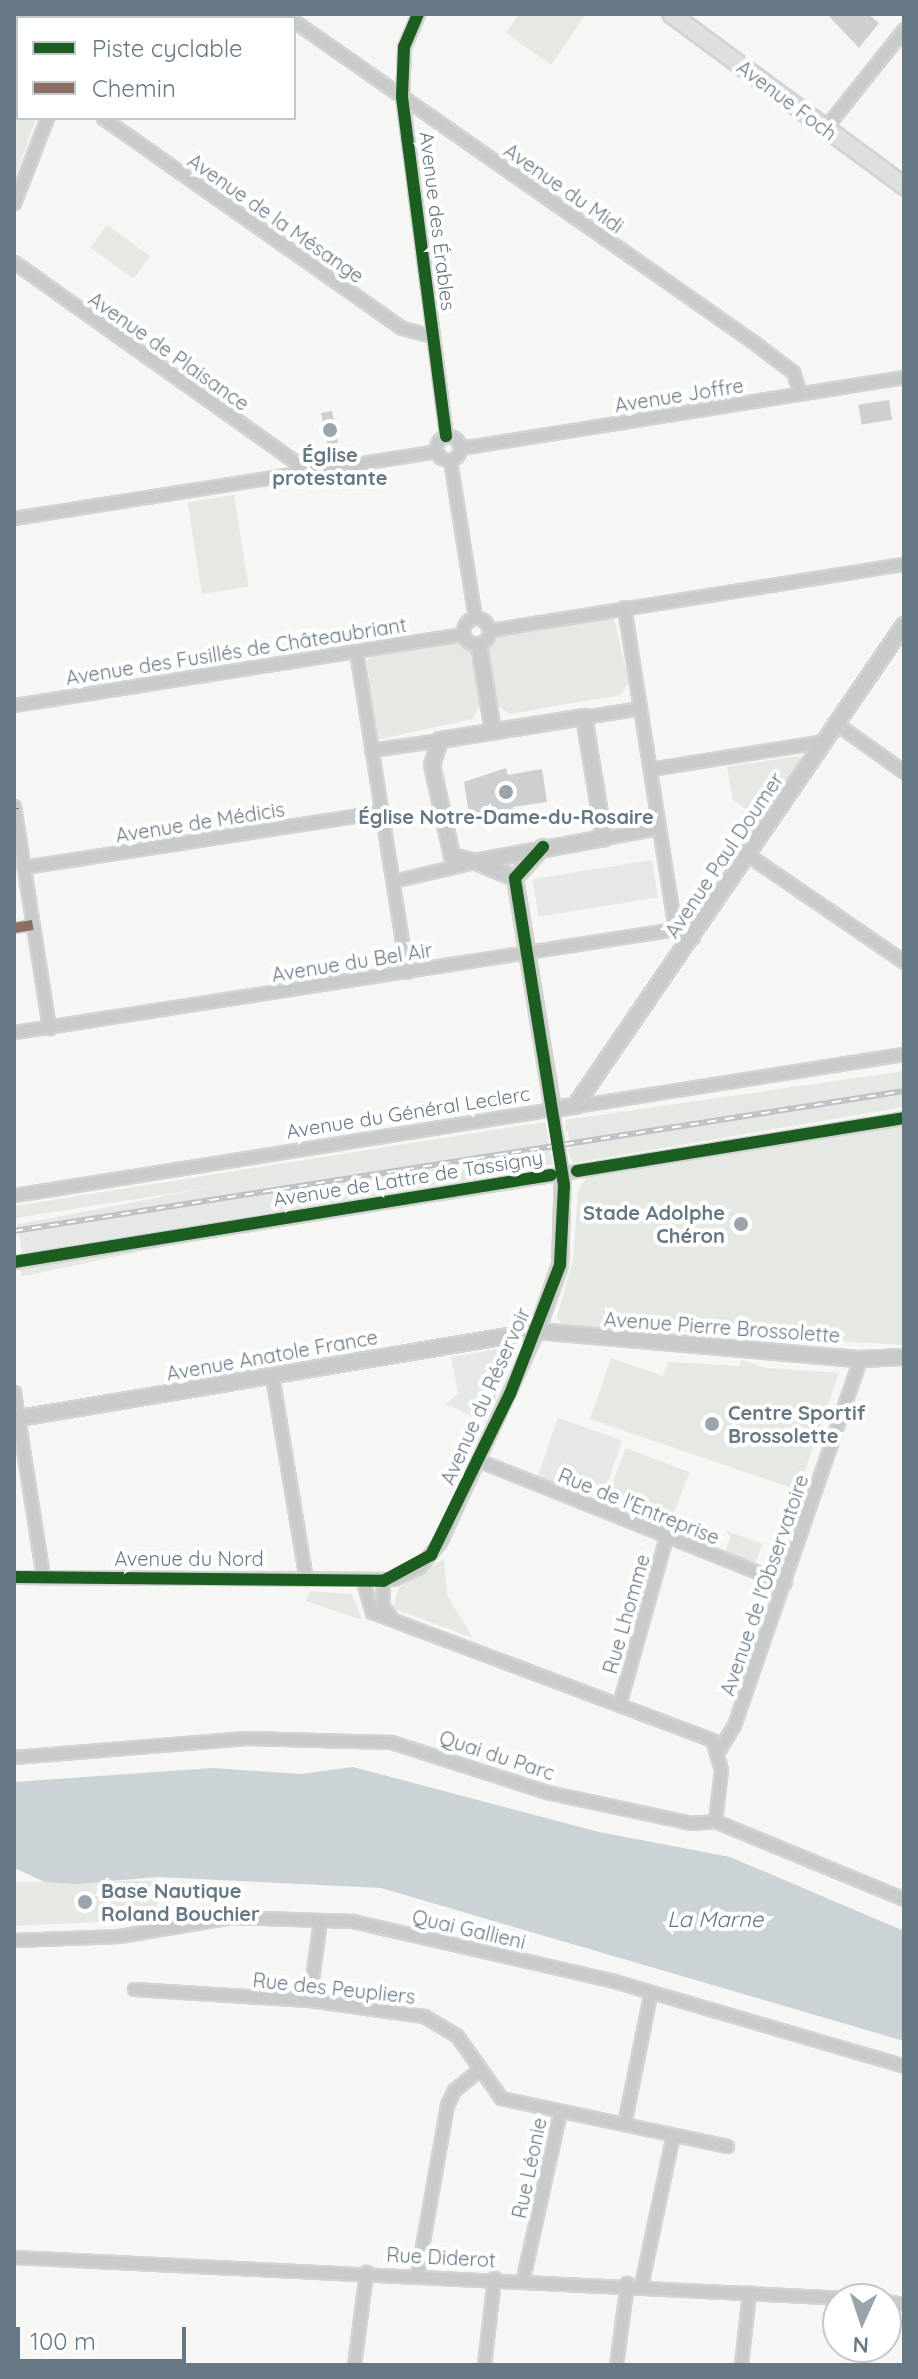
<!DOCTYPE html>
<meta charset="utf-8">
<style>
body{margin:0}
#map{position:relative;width:918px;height:2379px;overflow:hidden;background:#f6f6f5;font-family:Quicksand,sans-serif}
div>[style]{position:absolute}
.built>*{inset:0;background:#e6e8e8;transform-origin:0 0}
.green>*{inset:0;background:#e5e8e3;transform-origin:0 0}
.water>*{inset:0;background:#cbd3d6}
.building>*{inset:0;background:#cdcfd0;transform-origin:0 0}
.roads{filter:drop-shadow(2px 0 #d2d3d3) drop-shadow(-2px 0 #d2d3d3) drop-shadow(0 2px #d2d3d3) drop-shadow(0 -2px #d2d3d3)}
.pedestrian>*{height:8px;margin:-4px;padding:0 4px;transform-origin:4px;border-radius:4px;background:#c9cbcb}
.minor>*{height:11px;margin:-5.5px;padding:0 5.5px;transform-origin:5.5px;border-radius:5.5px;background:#c9cbcb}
.minor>.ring{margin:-5.5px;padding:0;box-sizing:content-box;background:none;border:11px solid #c9cbcb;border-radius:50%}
.tertiary>*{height:14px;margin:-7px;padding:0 7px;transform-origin:7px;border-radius:7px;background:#c9cbcb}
.secondary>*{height:16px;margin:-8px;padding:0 8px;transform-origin:8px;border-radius:8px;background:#dedfdf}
.rail>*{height:6px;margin-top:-3px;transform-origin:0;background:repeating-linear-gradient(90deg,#fff 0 9px,#bfc0c2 0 18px);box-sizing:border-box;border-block:2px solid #bfc0c2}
.tertiary-bridge>*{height:14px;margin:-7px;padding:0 7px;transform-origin:7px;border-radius:7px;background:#c9cbcb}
.quiet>*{height:10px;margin-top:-5px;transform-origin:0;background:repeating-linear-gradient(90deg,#8d6e63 0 20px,transparent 0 30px)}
.cycleway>*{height:12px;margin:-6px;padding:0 6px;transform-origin:6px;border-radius:6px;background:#1b5e20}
.dots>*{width:22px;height:22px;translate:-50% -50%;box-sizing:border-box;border:4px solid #fff;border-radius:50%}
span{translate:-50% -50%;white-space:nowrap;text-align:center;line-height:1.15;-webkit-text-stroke:8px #fff;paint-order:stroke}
.street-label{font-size:20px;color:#677885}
.poi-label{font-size:20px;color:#677885;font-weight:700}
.right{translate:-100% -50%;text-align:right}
.left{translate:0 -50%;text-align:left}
.water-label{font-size:22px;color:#637980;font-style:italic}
.frame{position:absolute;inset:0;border:16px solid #677885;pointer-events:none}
.legend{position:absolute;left:16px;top:16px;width:280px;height:104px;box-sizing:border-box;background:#fff;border:2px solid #c2c9ce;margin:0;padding:10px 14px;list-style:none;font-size:24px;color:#677885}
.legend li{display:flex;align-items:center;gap:16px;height:40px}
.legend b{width:40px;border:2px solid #c2c9ce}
.north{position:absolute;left:822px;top:2283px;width:80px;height:80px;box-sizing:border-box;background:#fff;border:2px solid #c2c9ce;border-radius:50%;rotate:183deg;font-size:22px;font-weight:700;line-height:32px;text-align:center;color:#677885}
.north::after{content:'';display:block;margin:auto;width:28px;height:36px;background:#99a4ac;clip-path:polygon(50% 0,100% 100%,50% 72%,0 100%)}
.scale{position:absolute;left:16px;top:2327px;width:170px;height:36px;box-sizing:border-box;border:4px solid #677885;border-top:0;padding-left:10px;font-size:24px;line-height:28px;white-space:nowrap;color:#677885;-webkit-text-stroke:6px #fff;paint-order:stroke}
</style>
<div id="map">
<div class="built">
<div style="left:652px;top:860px;width:38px;height:121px;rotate:81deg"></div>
<div style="clip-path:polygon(904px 1072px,904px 1106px,573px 1159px,566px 1120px)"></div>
<div style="left:545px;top:1122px;width:43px;height:538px;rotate:79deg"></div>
<div style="clip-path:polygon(510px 1347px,516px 1354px,485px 1422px,446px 1404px,458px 1394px,451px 1357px)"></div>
<div style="left:558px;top:1418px;width:68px;height:62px;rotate:19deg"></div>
</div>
<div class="green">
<div style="clip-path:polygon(519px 14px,586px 14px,551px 65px,506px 33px)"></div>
<div style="clip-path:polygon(14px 68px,18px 118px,36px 118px,14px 181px)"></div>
<div style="left:107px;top:225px;width:53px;height:28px;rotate:36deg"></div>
<div style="left:234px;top:495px;width:93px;height:47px;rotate:81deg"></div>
<div style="clip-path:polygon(613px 614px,629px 683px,620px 695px,510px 714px,494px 703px,486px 649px,497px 635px)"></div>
<div style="clip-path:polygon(454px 640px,474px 653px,481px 704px,472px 719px,376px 740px,367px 661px,376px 653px)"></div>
<div style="clip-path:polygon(798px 756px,802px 760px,761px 820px,733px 800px,727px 767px)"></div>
<div style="clip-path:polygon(904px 1071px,904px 1081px,565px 1132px,566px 1120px)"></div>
<div style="clip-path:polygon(904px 1097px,904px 1107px,573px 1163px,567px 1149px)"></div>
<div style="left:545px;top:1122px;width:12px;height:538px;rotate:81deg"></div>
<div style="clip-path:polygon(904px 1126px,904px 1345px,562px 1325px,557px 1317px,573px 1260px,578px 1190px,586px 1178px)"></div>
<div style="left:550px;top:1150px;width:14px;height:543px;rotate:78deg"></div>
<div style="clip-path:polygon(611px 1358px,663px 1376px,668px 1362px,739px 1366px,742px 1360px,766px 1368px,839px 1373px,798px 1490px,590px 1419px)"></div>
<div style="left:626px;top:1448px;width:68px;height:53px;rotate:21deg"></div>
<div style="clip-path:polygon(725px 1530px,763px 1544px,755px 1563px,725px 1552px,731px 1537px)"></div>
<div style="clip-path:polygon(444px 1559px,447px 1595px,473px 1638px,393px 1608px,399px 1587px)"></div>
<div style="clip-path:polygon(310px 1591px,352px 1594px,362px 1620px,306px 1601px)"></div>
<div style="clip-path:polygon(157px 1881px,157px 1919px,14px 1926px,14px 1882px)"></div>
</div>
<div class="water">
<div style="clip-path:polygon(353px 1767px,599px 1832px,730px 1857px,904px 1931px,904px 2041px,381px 1888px,157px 1877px,77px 1884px,45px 1882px,14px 1868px,14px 1782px,213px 1768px,301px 1774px)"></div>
</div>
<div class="building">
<div style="clip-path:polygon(827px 14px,868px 14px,879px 23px,859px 48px)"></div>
<div style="left:889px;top:400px;width:20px;height:31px;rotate:81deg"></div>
<div style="left:332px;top:411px;width:32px;height:11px;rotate:79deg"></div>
<div style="clip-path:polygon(506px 768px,508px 775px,542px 769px,547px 802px,513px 807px,514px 814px,469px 814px,464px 782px)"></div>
</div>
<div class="roads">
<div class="pedestrian">
<div style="left:14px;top:928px;width:19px;rotate:-9deg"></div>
</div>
<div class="minor">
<div style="left:418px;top:14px;width:36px;rotate:113deg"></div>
<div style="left:404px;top:47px;width:50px;rotate:92.3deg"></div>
<div style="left:402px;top:97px;width:342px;rotate:82.6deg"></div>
<div style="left:107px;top:18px;width:5px;rotate:-53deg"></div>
<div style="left:294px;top:21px;width:559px;rotate:34.94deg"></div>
<div style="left:752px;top:341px;width:51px;rotate:37.1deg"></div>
<div style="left:793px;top:372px;width:23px;rotate:72deg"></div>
<div style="left:14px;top:56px;width:5px;rotate:37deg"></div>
<div style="left:103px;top:118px;width:365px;rotate:35.1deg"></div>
<div style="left:402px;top:328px;width:31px;rotate:15deg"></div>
<div style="left:825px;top:128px;width:127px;rotate:-51.4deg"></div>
<div style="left:14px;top:203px;width:91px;rotate:-68.8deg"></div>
<div style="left:14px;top:262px;width:345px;rotate:35.4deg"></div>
<div style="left:295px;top:462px;width:11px;rotate:68deg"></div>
<div class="ring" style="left:436px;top:436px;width:13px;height:13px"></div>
<div style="left:460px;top:448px;width:450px;rotate:-9.1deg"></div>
<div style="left:450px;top:460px;width:160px;rotate:81deg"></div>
<div style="left:14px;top:518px;width:427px;rotate:-9deg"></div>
<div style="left:624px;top:607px;width:326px;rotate:81deg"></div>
<div class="ring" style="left:463px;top:618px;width:15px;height:15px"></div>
<div style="left:490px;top:630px;width:419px;rotate:-9.1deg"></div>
<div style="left:356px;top:651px;width:325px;rotate:81deg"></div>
<div style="left:14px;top:705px;width:455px;rotate:-9deg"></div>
<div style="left:584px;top:717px;width:57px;rotate:-9.1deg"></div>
<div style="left:837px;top:724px;width:82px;rotate:35.6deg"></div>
<div style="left:371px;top:750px;width:70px;rotate:-8.2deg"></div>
<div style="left:650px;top:769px;width:177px;rotate:-9.1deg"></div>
<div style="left:14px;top:806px;width:225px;rotate:81deg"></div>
<div style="left:604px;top:838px;width:55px;rotate:-10.5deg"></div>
<div style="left:748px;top:855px;width:189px;rotate:34.4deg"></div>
<div style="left:24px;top:867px;width:361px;rotate:-8.8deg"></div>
<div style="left:393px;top:881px;width:79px;rotate:-13.2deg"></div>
<div style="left:14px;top:1032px;width:669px;rotate:-8.86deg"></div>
<div style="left:675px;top:929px;width:20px;rotate:24deg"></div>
<div style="left:575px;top:1106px;width:333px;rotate:-9deg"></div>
<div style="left:14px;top:1195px;width:546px;rotate:-9.07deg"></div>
<div style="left:14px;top:1262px;width:902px;rotate:-9.19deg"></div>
<div style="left:272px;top:1376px;width:206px;rotate:80.5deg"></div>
<div style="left:14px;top:1392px;width:188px;rotate:81.1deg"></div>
<div style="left:480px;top:1461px;width:328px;rotate:21.8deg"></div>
<div style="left:14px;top:1577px;width:379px;rotate:0.3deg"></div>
<div style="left:393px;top:1579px;width:29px;rotate:-25deg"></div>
<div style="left:419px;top:1567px;width:33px;rotate:-50deg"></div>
<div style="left:440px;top:1542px;width:232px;rotate:-65.3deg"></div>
<div style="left:363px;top:1581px;width:32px;rotate:74deg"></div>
<div style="left:372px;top:1612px;width:363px;rotate:20.6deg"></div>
<div style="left:712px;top:1740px;width:31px;rotate:73deg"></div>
<div style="left:721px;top:1770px;width:51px;rotate:96.7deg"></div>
<div style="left:383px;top:1581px;width:24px;rotate:92deg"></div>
<div style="left:382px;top:1605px;width:17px;rotate:54deg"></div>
<div style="left:620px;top:1701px;width:170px;rotate:-74.3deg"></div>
<div style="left:717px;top:1753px;width:33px;rotate:-59deg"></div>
<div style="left:734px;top:1725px;width:387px;rotate:-71deg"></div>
<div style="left:14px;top:1757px;width:233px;rotate:-4.7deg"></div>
<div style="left:246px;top:1738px;width:145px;rotate:1.6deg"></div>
<div style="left:391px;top:1742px;width:164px;rotate:17.8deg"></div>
<div style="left:547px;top:1792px;width:147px;rotate:12.1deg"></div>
<div style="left:691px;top:1823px;width:24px;rotate:-5deg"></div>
<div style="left:715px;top:1821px;width:204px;rotate:22.4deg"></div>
<div style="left:14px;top:1940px;width:105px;rotate:-2.2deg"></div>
<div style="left:119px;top:1936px;width:114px;rotate:-9.6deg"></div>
<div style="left:231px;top:1917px;width:122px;rotate:1.9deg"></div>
<div style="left:353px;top:1921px;width:268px;rotate:12.9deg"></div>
<div style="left:614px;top:1981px;width:302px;rotate:16.3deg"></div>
<div style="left:134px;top:1989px;width:175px;rotate:3.6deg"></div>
<div style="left:309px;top:2000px;width:116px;rotate:7.9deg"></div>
<div style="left:424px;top:2016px;width:39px;rotate:31deg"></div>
<div style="left:457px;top:2036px;width:76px;rotate:54.6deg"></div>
<div style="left:501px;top:2098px;width:231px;rotate:12deg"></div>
<div style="left:309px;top:2000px;width:80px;rotate:-82.1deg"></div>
<div style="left:624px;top:2124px;width:132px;rotate:-78.6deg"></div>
<div style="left:14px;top:2257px;width:853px;rotate:2.82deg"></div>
<div style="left:417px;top:2275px;width:173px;rotate:-80deg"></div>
<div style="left:447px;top:2105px;width:17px;rotate:-65deg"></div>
<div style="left:454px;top:2090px;width:33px;rotate:-39deg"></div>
<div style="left:523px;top:2278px;width:171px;rotate:-77.5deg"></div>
<div style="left:641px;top:2285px;width:153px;rotate:-78deg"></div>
<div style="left:886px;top:2301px;width:18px;rotate:9deg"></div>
<div style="left:354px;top:2365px;width:94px;rotate:-82.6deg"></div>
<div style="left:484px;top:2365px;width:88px;rotate:-83.4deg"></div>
<div style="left:616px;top:2365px;width:83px;rotate:-82.4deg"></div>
<div style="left:741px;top:2365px;width:73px;rotate:-83.7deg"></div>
</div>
<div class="tertiary">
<div style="left:479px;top:645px;width:87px;rotate:80.8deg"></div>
<div style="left:584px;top:717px;width:123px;rotate:80.6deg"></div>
<div style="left:604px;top:838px;width:131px;rotate:169.5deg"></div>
<div style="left:475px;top:862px;width:24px;rotate:-165deg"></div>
<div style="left:452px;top:856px;width:93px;rotate:-102.4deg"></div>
<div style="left:432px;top:765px;width:26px;rotate:-72deg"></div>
<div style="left:440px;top:740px;width:146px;rotate:-9.1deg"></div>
<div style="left:543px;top:847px;width:42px;rotate:132.1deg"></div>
<div style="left:515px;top:878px;width:234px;rotate:80.7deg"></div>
<div style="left:553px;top:1109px;width:22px;rotate:-8deg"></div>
<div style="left:575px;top:1106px;width:583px;rotate:-55.63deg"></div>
<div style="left:476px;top:862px;width:42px;rotate:22.3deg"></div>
<div style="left:537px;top:1331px;width:70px;rotate:-70.8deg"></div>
<div style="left:560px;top:1265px;width:92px;rotate:-88.1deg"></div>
<div style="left:14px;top:1419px;width:530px;rotate:-9.55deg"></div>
<div style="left:537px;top:1331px;width:324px;rotate:5deg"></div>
<div style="left:860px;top:1359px;width:44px;rotate:-2.6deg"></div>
</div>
<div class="secondary">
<div style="left:671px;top:14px;width:290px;rotate:36.4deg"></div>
</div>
</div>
<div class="rail">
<div style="left:14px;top:1231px;width:901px;rotate:-8.94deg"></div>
</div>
<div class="tertiary-bridge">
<div style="left:553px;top:1109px;width:65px;rotate:81.1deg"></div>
</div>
<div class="quiet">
<div style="left:14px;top:809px;width:1px;rotate:-90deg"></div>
<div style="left:14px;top:928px;width:19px;rotate:-9deg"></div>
</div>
<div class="cycleway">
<div style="left:418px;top:14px;width:36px;rotate:113deg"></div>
<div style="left:404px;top:47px;width:50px;rotate:92.3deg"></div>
<div style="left:402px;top:97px;width:342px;rotate:82.6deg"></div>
<div style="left:577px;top:1171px;width:331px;rotate:-9.2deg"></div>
<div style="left:14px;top:1262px;width:544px;rotate:-9.2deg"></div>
<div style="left:14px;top:1577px;width:369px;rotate:0.6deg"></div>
<div style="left:383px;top:1581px;width:55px;rotate:-28.4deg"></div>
<div style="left:431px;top:1555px;width:179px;rotate:-63.9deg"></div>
<div style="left:510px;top:1394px;width:138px;rotate:-68.8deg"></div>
<div style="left:560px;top:1265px;width:80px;rotate:-87.1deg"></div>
<div style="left:564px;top:1185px;width:311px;rotate:-99.1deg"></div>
<div style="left:515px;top:878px;width:42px;rotate:-47.9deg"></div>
</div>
<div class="dots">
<div style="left:330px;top:430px;background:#99a4ac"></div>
<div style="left:506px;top:792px;background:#99a4ac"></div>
<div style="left:741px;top:1224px;background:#99a4ac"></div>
<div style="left:712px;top:1424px;background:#99a4ac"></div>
<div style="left:85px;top:1902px;background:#99a4ac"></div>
</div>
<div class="street-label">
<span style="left:787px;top:100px;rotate:37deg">Avenue Foch</span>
<span style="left:564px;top:188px;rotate:35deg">Avenue du Midi</span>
<span style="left:276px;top:218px;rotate:35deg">Avenue de la Mésange</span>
<span style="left:438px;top:221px;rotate:83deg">Avenue des Érables</span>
<span style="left:169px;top:351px;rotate:35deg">Avenue de Plaisance</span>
<span style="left:679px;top:395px;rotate:-9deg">Avenue Joffre</span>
<span style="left:236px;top:651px;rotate:-9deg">Avenue des Fusillés de Châteaubriant</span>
<span style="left:200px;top:822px;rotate:-9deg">Avenue de Médicis</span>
<span style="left:724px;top:855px;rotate:-56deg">Avenue Paul Doumer</span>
<span style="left:352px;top:962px;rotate:-9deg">Avenue du Bel Air</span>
<span style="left:408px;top:1112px;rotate:-9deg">Avenue du Général Leclerc</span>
<span style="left:408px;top:1178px;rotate:-9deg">Avenue de Lattre de Tassigny</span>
<span style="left:722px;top:1327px;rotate:4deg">Avenue Pierre Brossolette</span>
<span style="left:272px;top:1355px;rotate:-10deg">Avenue Anatole France</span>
<span style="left:485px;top:1396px;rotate:-66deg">Avenue du Réservoir</span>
<span style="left:639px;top:1506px;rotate:22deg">Rue de l'Entreprise</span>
<span style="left:189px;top:1558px">Avenue du Nord</span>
<span style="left:764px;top:1585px;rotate:-71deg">Avenue de l'Observatoire</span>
<span style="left:626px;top:1614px;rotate:-74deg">Rue Lhomme</span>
<span style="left:497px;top:1755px;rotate:18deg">Quai du Parc</span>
<span style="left:469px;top:1929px;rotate:13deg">Quai Gallieni</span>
<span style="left:334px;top:1988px;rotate:6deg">Rue des Peupliers</span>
<span style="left:529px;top:2168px;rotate:-78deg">Rue Léonie</span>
<span style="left:441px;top:2257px;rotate:3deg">Rue Diderot</span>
</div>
<div class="poi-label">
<span style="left:330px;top:466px">Église<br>protestante</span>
<span style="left:506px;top:816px">Église Notre-Dame-du-Rosaire</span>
<span class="right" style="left:725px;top:1224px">Stade Adolphe<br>Chéron</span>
<span class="left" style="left:728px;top:1424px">Centre Sportif<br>Brossolette</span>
<span class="left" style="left:101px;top:1902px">Base Nautique<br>Roland Bouchier</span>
</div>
<div class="water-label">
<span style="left:715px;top:1920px">La Marne</span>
</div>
<div class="frame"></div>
<ul class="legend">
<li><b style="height:10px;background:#1b5e20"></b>Piste cyclable</li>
<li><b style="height:10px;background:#8d6e63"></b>Chemin</li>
</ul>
<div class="north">N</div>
<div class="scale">100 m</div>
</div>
